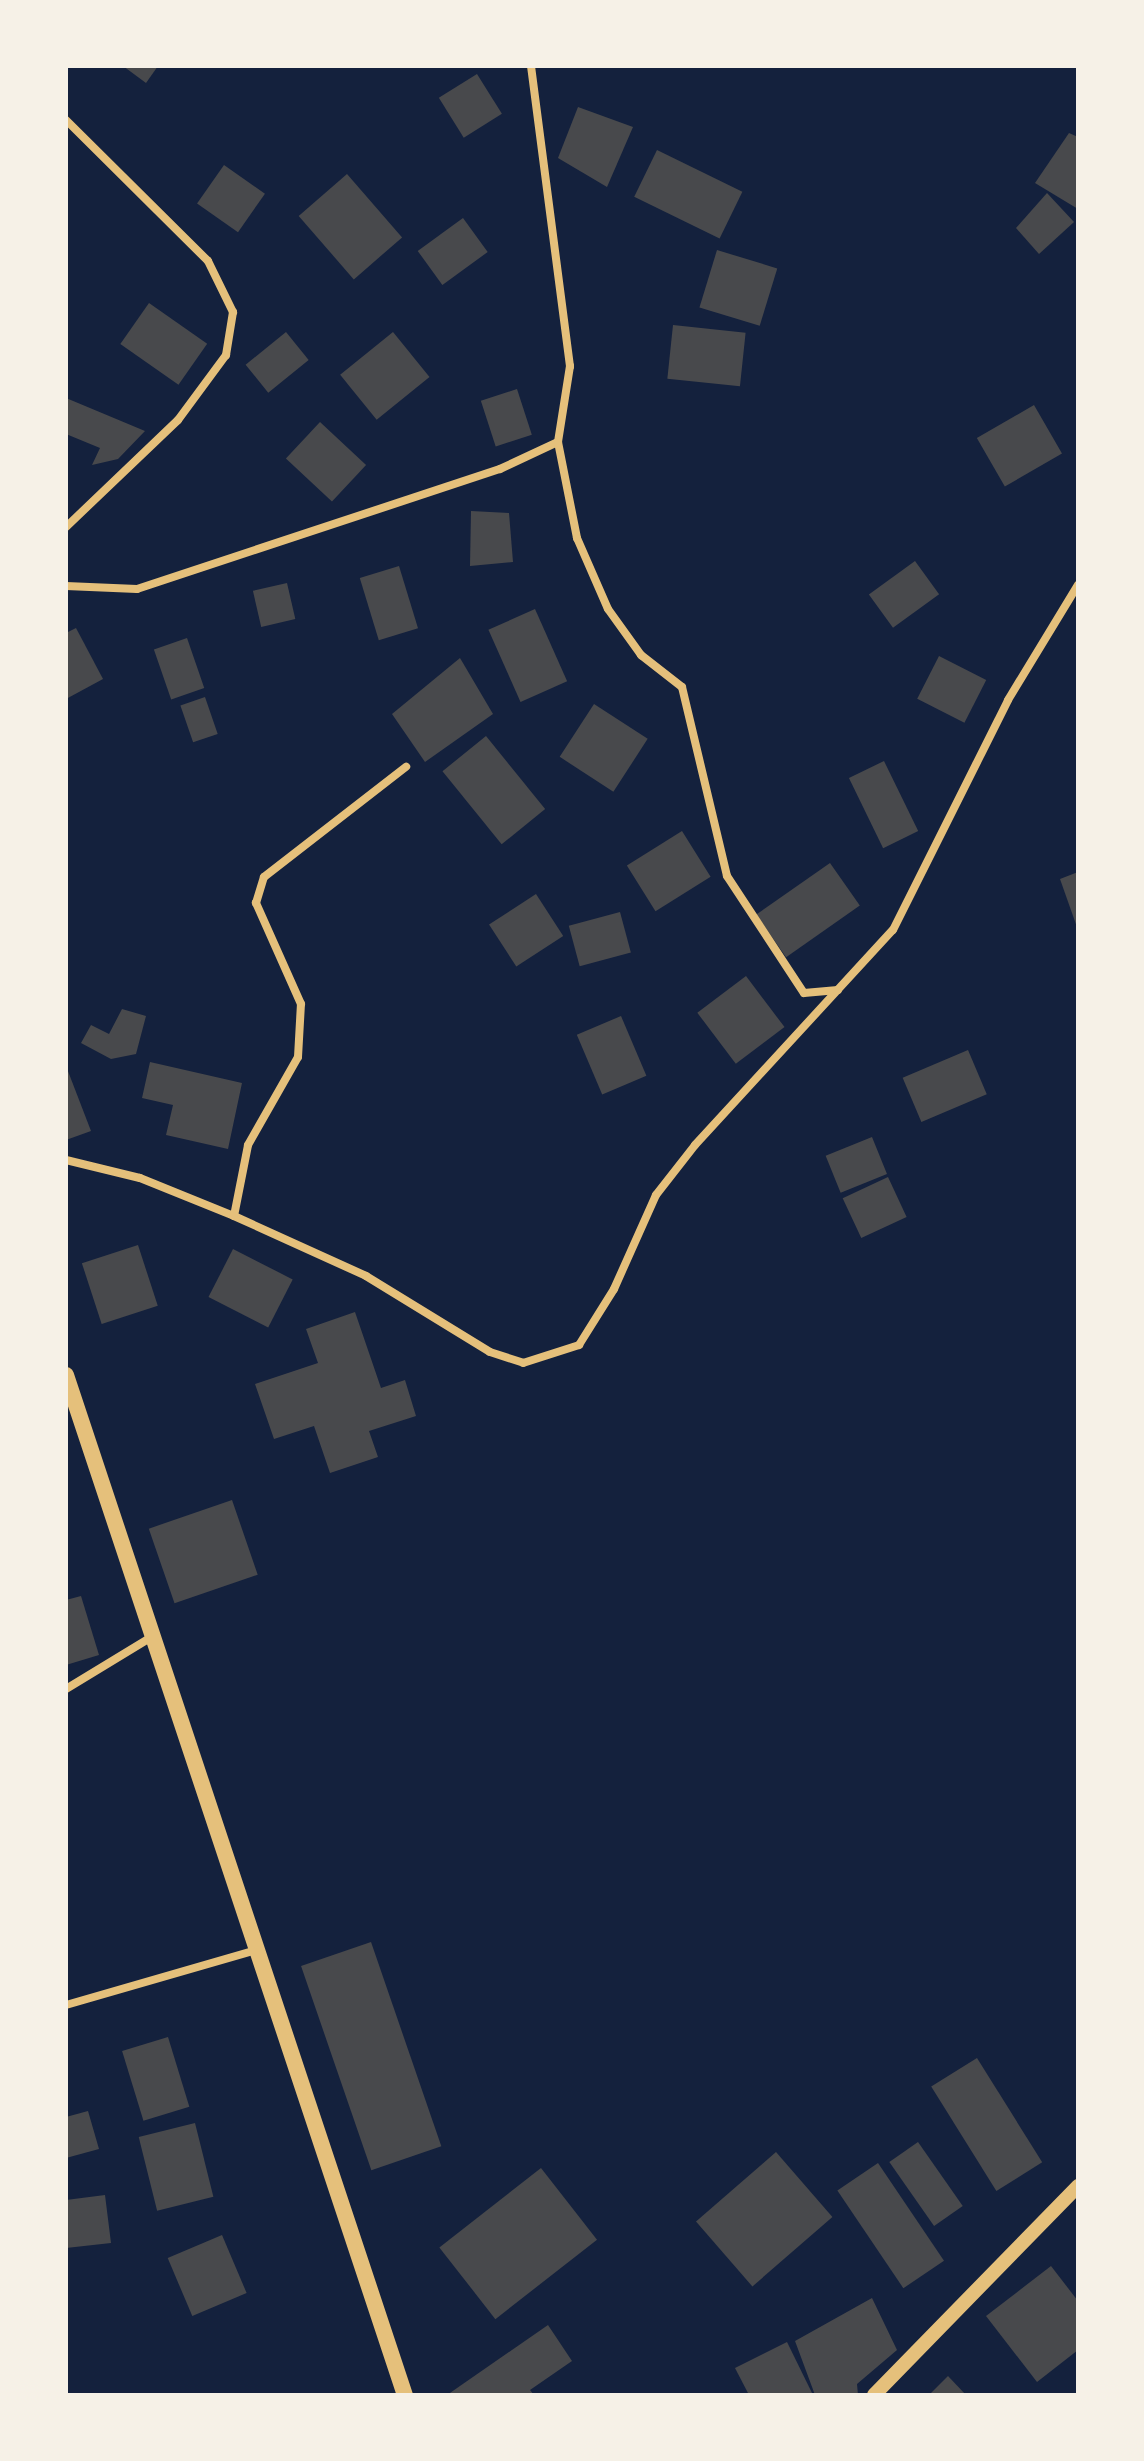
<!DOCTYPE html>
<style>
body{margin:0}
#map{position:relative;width:1144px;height:2461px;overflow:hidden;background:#14213d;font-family:"Asap Condensed",sans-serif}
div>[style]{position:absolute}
.building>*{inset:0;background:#48494c;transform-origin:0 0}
.minor>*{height:8px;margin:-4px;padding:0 4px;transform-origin:4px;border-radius:4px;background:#e5c07b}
.tertiary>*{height:14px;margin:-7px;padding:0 7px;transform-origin:7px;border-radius:7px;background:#e5c07b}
.secondary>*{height:16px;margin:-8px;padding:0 8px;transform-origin:8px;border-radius:8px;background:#e5c07b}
span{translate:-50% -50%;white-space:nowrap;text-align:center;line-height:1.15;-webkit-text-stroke:6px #f6f1e7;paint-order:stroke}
.frame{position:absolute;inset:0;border:68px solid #f6f1e7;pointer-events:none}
</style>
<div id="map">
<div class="building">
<div style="clip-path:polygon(123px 66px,158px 66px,146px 83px)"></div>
<div style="left:477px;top:74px;width:47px;height:45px;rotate:58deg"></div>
<div style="clip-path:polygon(578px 107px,633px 127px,607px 187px,558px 158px)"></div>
<div style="clip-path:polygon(1069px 133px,1078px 137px,1078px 209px,1035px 183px)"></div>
<div style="left:657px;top:150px;width:95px;height:52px;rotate:26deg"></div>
<div style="left:224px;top:165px;width:50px;height:47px;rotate:35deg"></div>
<div style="left:347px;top:174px;width:84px;height:64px;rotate:49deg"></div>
<div style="clip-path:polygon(1047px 193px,1074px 222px,1039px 254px,1016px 228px)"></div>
<div style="left:463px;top:218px;width:42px;height:56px;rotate:54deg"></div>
<div style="left:717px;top:250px;width:63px;height:60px;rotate:17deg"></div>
<div style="left:149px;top:303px;width:71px;height:50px;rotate:35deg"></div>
<div style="left:673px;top:325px;width:73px;height:54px;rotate:6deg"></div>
<div style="left:286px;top:332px;width:36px;height:52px;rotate:51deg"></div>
<div style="left:393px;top:332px;width:58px;height:68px;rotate:51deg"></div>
<div style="left:517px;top:389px;width:48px;height:38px;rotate:72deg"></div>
<div style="clip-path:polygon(66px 398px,145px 431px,118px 459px,92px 465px,100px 448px,66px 434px)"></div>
<div style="left:1034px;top:405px;width:56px;height:66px;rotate:60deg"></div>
<div style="left:320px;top:422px;width:63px;height:50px;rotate:43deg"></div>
<div style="clip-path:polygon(471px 511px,509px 513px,513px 562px,470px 566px)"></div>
<div style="left:915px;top:561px;width:41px;height:57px;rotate:54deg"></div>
<div style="left:399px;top:566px;width:65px;height:41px;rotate:73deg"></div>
<div style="left:287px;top:583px;width:37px;height:35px;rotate:77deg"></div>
<div style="left:535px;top:609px;width:79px;height:51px;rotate:66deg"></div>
<div style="clip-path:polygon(76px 628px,103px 679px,66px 699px,66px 633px)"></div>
<div style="left:187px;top:638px;width:53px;height:35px;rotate:71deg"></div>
<div style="left:939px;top:656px;width:53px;height:48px;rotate:27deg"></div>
<div style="clip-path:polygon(460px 658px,493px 714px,425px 762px,392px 714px)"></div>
<div style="left:205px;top:697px;width:39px;height:26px;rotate:71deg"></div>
<div style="left:594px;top:704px;width:64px;height:63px;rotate:33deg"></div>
<div style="left:486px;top:736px;width:94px;height:56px;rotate:51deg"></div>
<div style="left:884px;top:761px;width:78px;height:39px;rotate:64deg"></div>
<div style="left:682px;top:831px;width:54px;height:65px;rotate:58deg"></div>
<div style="left:830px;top:863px;width:52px;height:90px;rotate:55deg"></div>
<div style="clip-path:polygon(1078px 872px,1078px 930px,1060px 879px)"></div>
<div style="left:536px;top:894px;width:50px;height:56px;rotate:57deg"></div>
<div style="left:620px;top:912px;width:42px;height:53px;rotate:75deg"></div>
<div style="left:746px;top:976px;width:64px;height:61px;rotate:53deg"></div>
<div style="clip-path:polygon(122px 1009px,146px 1016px,136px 1054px,111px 1059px,81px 1043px,91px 1025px,109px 1034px)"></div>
<div style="left:621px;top:1016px;width:65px;height:48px;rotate:67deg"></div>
<div style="left:968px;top:1050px;width:48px;height:71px;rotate:67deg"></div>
<div style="clip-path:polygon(150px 1062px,242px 1083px,228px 1149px,166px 1135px,173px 1105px,142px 1098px)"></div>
<div style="clip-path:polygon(66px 1066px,91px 1131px,66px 1140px)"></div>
<div style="left:872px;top:1137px;width:40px;height:50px;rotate:68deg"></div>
<div style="left:888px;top:1177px;width:44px;height:50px;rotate:65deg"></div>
<div style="left:138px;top:1245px;width:64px;height:59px;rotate:72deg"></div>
<div style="left:233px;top:1249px;width:67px;height:54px;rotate:27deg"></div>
<div style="clip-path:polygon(355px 1312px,381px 1388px,405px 1380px,416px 1416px,369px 1431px,378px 1457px,330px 1473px,314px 1426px,274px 1439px,255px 1384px,318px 1363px,306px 1329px)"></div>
<div style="left:232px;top:1500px;width:79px;height:88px;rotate:71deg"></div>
<div style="clip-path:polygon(81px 1596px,99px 1655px,66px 1665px,66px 1600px)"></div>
<div style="left:371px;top:1942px;width:216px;height:74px;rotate:71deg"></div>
<div style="left:168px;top:2037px;width:73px;height:48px;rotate:73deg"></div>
<div style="left:977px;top:2058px;width:123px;height:54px;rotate:58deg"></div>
<div style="clip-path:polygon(88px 2111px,99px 2149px,66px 2158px,66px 2117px)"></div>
<div style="left:195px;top:2123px;width:76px;height:58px;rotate:76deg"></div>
<div style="left:918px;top:2142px;width:78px;height:35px;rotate:55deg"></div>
<div style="left:776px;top:2152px;width:86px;height:106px;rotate:49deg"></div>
<div style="left:878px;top:2163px;width:118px;height:49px;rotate:56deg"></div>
<div style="left:541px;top:2168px;width:91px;height:129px;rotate:52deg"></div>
<div style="clip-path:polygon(105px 2195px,111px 2243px,66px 2248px,66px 2200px)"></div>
<div style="left:222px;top:2235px;width:63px;height:59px;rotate:67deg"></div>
<div style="clip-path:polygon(1051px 2266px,1078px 2301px,1078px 2350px,1037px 2382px,986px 2316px)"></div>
<div style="clip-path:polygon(872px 2298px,897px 2350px,857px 2384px,858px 2395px,815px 2395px,795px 2341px)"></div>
<div style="clip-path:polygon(548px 2325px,572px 2361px,530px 2390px,534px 2395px,447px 2395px)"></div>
<div style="clip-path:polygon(787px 2342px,813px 2395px,749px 2395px,735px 2368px)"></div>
<div style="clip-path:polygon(948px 2376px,966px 2395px,929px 2395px)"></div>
</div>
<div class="minor">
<div style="left:531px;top:66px;width:303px;rotate:82.6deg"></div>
<div style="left:570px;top:366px;width:77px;rotate:99deg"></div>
<div style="left:66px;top:120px;width:200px;rotate:44.8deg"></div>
<div style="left:208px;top:261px;width:57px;rotate:63.9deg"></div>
<div style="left:233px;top:312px;width:44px;rotate:99.2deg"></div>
<div style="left:226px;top:355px;width:81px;rotate:126.4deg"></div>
<div style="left:178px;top:420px;width:155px;rotate:136.3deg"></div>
<div style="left:66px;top:586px;width:71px;rotate:2.4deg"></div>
<div style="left:137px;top:589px;width:382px;rotate:-18.3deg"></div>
<div style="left:500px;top:469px;width:64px;rotate:-25deg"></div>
<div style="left:558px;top:442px;width:98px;rotate:78.8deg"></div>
<div style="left:577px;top:538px;width:77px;rotate:66.4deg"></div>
<div style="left:608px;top:609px;width:57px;rotate:54.3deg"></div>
<div style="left:641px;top:655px;width:52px;rotate:38deg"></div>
<div style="left:682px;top:687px;width:194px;rotate:76.6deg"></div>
<div style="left:727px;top:876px;width:140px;rotate:56.7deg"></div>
<div style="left:804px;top:993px;width:34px;rotate:-5deg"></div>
<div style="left:66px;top:1160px;width:76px;rotate:13.7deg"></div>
<div style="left:140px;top:1178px;width:101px;rotate:22deg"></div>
<div style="left:234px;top:1216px;width:145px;rotate:24.4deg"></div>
<div style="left:366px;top:1276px;width:145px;rotate:31.5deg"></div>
<div style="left:490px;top:1352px;width:35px;rotate:18deg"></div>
<div style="left:523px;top:1363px;width:59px;rotate:-17.8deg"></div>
<div style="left:579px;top:1345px;width:66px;rotate:-58deg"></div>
<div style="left:614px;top:1289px;width:103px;rotate:-65.9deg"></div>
<div style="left:656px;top:1195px;width:63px;rotate:-52deg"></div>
<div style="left:695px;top:1145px;width:292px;rotate:-47.4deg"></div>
<div style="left:893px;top:930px;width:257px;rotate:-63.4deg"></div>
<div style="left:1008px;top:700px;width:135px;rotate:-58.7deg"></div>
<div style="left:234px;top:1216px;width:72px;rotate:-78.8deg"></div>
<div style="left:248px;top:1145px;width:101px;rotate:-60.4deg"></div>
<div style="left:298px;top:1057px;width:53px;rotate:-86.8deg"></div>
<div style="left:301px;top:1004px;width:111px;rotate:-114deg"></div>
<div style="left:256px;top:903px;width:27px;rotate:-73deg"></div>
<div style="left:264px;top:877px;width:180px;rotate:-37.8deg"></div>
<div style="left:66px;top:1689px;width:102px;rotate:-31.3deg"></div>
<div style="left:66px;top:2005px;width:199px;rotate:-16.1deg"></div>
</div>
<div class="tertiary">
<div style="left:874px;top:2395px;width:292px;rotate:-45.7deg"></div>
</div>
<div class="secondary">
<div style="left:66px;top:1375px;width:1075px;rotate:71.62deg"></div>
</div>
<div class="frame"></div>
</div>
